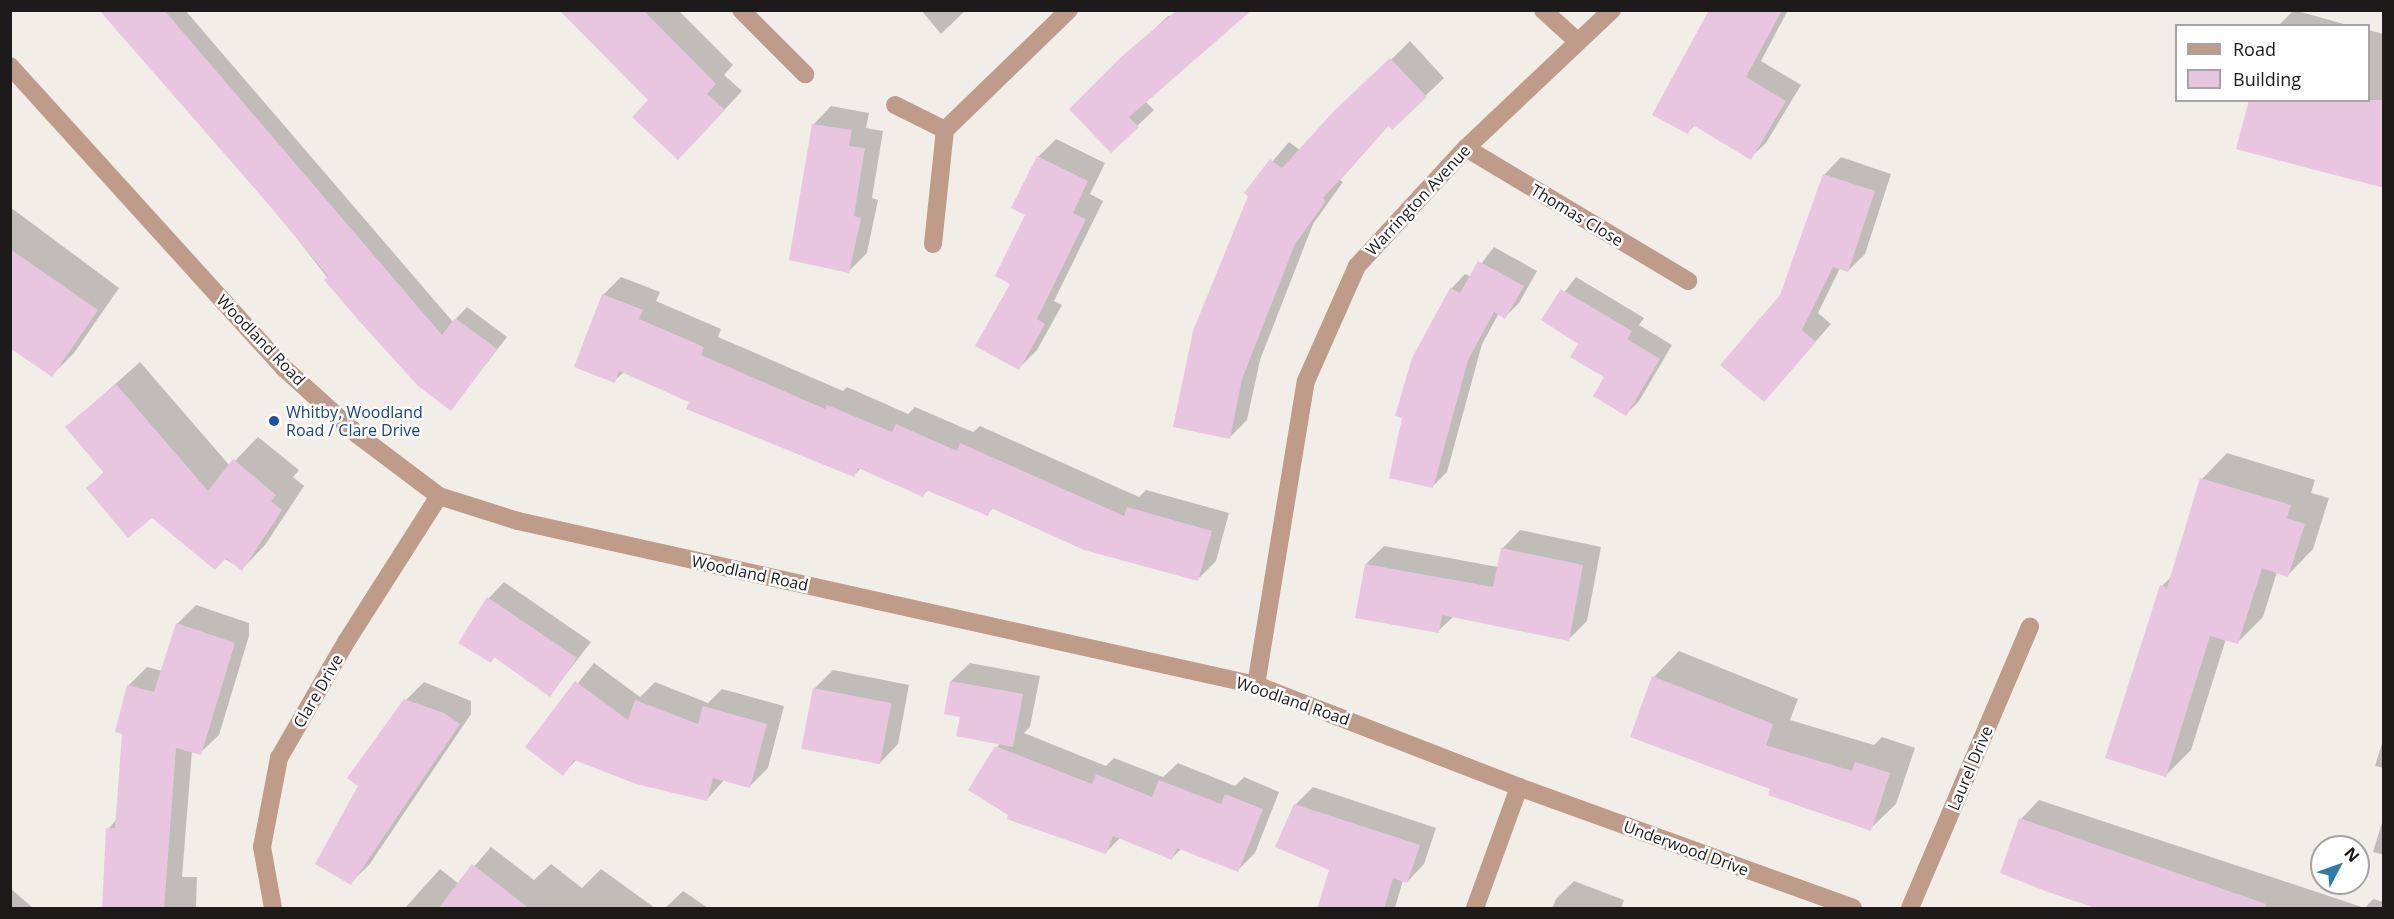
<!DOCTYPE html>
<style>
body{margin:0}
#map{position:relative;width:2394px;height:919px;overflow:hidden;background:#f1ede7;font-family:"Open Sans",sans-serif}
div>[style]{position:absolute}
.shadow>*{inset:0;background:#0003}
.building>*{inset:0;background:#e9c6df;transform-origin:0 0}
.minor>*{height:18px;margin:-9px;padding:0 9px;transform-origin:9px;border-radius:9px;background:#bf9b89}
.dots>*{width:16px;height:16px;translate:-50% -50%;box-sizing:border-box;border:3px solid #fff;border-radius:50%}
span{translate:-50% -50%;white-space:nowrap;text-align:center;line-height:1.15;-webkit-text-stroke:5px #fff;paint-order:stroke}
.street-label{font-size:16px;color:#1d1b19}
.transit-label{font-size:16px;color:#164399}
.left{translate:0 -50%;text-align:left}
.frame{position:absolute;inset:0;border:12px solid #1d1b19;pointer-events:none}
.legend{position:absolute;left:2175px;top:24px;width:195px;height:78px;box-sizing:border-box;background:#fff;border:2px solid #a5a4a3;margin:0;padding:8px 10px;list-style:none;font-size:18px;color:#1d1b19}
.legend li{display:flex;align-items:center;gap:12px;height:30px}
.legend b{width:30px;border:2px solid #a5a4a3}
.north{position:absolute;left:2310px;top:835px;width:60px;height:60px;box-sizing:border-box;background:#fff;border:2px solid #a5a4a3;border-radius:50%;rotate:49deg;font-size:16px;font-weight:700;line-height:24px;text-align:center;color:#1d1b19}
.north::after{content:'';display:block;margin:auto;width:21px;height:27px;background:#2a7cad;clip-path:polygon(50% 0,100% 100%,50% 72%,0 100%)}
</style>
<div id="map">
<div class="shadow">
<div style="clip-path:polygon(100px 10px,185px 10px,453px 322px,467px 307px,507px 337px,451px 409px,362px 322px,270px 204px)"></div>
<div style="clip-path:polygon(560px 10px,678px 10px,733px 65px,724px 75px,742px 91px,696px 140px)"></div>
<div style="clip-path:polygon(921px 10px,966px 10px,941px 34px)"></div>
<div style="clip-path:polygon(1250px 10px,1146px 102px,1154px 110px,1137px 126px,1071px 109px,1168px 16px)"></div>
<div style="clip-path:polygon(1726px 10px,1788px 10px,1761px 61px,1801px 85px,1766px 143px,1750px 158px,1695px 125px,1688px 132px)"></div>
<div style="clip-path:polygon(2294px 10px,2351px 26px,2278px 26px)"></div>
<div style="clip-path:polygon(2368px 30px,2384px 34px,2384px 186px,2368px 100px)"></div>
<div style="clip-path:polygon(1410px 41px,1444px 78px,1392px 128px,1389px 125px,1340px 180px,1343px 182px,1313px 224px,1260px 360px,1247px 420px,1229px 438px,1250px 195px,1246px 193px,1289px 142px,1300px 150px)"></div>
<div style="clip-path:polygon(831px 106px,869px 113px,866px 128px,883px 131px,872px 198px,878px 200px,867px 253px,849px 271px,813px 125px)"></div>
<div style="clip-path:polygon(1056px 139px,1105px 163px,1090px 194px,1103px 201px,1054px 301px,1062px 305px,1037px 350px,1019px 368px,1012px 283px,1038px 157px)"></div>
<div style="clip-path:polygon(1841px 157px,1891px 174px,1865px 254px,1848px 271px,1840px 268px,1818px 313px,1831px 324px,1764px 400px,1781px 296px,1824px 175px)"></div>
<div style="clip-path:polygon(10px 207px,119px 288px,74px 353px,52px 375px,10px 346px)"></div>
<div style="clip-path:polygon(1494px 247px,1537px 271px,1519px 303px,1505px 317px,1499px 313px,1482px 344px,1447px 472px,1433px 486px,1451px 289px,1465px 274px,1471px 277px)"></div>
<div style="clip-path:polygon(621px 277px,660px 292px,656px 301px,721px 329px,718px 337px,843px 391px,847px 387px,908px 414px,915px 407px,973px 432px,980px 426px,1139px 497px,1146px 490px,1229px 513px,1216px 561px,1198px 579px,994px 507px,987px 514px,929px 489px,923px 495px,861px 468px,854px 475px,688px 408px,691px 401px,624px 372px,614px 381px,603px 295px)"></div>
<div style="clip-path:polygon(1576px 277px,1644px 318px,1639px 325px,1672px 345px,1639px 401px,1626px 414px,1606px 377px,1580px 344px,1543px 320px)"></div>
<div style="clip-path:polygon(140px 362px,230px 466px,258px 437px,299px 470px,293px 477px,304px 486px,265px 545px,242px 569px,152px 516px,88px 488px,104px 472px,67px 427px)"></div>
<div style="clip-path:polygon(2227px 453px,2315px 480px,2311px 493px,2329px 498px,2313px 549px,2288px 575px,2277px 572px,2263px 617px,2237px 643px,2226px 639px,2191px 750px,2165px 776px,2162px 586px,2173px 575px,2202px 479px)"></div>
<div style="clip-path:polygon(1520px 530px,1601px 547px,1587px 621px,1569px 639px,1454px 616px,1438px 631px,1366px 564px,1384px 546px,1498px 567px,1502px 549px)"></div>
<div style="clip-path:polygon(504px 582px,591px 642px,550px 695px,496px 656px,490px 661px,460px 642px,489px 598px)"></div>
<div style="clip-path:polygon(196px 605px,249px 623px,249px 636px,219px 735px,200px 753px,192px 751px,182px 877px,197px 877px,196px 908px,103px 908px,108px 829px,117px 819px,124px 733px,116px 731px,129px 685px,147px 667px,162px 671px,177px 624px)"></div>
<div style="clip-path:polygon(1679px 651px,1798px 699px,1790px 720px,1874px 745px,1882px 737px,1915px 748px,1896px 804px,1870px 829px,1772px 788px,1654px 677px)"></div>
<div style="clip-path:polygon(594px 663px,640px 697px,655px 682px,708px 703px,722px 689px,784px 706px,768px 768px,750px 786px,725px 779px,707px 799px,577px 759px,563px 774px,527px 747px)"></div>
<div style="clip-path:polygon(970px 663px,1040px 676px,1030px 727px,1024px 733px,1106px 766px,1114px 758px,1163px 777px,1178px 763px,1235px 786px,1244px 777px,1279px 792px,1255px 853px,1238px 870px,1182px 848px,1172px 858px,1120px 838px,1106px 852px,1009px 818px,1010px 814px,970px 789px,1000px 743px,962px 715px,951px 681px)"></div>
<div style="clip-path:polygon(833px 670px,909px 685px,898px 744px,880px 763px,803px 748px,815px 688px)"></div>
<div style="clip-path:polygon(424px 682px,471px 701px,471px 714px,369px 865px,350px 883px,406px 700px)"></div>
<div style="clip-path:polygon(2384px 737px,2384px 768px,2375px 766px)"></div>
<div style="clip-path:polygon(1313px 787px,1436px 828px,1424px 864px,1407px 882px,1403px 880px,1395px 908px,1319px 908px,1331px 869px,1295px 805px)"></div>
<div style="clip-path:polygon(2039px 800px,2365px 908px,2373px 899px,2384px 902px,2384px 908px,2096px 908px,2002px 872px,2021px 819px)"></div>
<div style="clip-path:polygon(2384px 816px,2384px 855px,2373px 852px)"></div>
<div style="clip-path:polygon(491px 847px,534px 880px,551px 864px,582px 888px,601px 869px,655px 908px,405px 908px,440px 869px,459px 884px)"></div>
<div style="clip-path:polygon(1574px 881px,1624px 900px,1621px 908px,1552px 908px,1556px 899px)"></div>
<div style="clip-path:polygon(10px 888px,33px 908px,10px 908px)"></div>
<div style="clip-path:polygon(683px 891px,708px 908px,665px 908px)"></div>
</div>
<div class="building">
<div style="clip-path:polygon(99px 10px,164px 10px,442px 335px,455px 318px,497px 349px,451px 411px,418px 386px,361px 323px,324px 280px,328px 276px,269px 205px)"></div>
<div style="clip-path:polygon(559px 10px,643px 10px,716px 84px,707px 94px,725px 110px,678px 160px,632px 117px,648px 100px)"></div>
<div style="clip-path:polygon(1177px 10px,1252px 10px,1129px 117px,1139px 127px,1111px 153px,1069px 109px,1121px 57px)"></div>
<div style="clip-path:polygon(1709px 10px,1782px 10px,1746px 77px,1786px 101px,1751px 160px,1693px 125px,1688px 134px,1652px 115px)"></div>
<div style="clip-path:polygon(1390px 58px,1427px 97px,1392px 130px,1388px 126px,1323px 198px,1326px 201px,1295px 244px,1242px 379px,1230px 439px,1173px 427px,1193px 331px,1248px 196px,1244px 193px,1270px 159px,1282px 168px,1334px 111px)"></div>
<div style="clip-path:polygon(2249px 100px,2384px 100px,2384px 188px,2236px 149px)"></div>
<div style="clip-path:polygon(812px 124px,852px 130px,849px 146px,865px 148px,854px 216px,861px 218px,849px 273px,789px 260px)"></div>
<div style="clip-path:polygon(1037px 156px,1088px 181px,1073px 213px,1086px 219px,1037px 319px,1045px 324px,1019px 370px,975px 346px,1010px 284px,995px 276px,1025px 215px,1011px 208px)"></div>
<div style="clip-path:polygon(1823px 174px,1875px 191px,1848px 272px,1833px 267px,1802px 330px,1816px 342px,1764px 402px,1720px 365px,1780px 295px)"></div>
<div style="clip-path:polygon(10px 249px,98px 310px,52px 377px,10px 348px)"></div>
<div style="clip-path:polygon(1478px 261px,1524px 286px,1505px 319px,1494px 312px,1468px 360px,1433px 488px,1389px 478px,1402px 418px,1395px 416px,1412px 358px,1450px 288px,1460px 293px)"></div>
<div style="clip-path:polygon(1561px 289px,1632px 331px,1627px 339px,1660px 359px,1626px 416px,1593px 396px,1604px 377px,1570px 357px,1578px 344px,1541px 320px)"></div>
<div style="clip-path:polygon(602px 294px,643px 310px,639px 319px,704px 347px,701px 355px,825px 409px,827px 405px,892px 432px,896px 424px,957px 451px,960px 443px,1124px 516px,1127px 507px,1212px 531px,1198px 581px,1084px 550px,991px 508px,988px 516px,926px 490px,923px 497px,858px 468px,854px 477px,686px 409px,689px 402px,619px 371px,615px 383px,574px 367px)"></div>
<div style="clip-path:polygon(116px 384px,208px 491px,233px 459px,276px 495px,271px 501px,282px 510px,242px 571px,226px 558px,215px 570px,152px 518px,128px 538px,86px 488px,104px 473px,65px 427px)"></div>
<div style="clip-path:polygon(2200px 478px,2291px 505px,2287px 518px,2305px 524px,2288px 577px,2262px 568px,2238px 644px,2210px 636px,2166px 777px,2105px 758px,2160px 585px,2167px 588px)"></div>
<div style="clip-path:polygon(1501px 548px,1583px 565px,1569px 641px,1442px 615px,1439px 633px,1355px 618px,1365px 564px,1493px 587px)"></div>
<div style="clip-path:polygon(487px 597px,577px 658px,550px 697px,494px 657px,491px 663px,458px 643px)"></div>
<div style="clip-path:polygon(176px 623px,235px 643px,201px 755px,176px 748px,164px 909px,102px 909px,106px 828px,115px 828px,122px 734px,115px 732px,127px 685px,154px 692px)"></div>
<div style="clip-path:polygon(1652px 676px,1773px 724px,1766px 745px,1852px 771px,1855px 762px,1890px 773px,1871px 831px,1768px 795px,1770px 789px,1630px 737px)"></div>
<div style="clip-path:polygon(575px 681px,628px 720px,635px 700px,698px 724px,703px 706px,767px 724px,750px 788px,713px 778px,707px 801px,636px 784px,574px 760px,563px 776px,525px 747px)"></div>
<div style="clip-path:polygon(950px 681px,1023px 694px,1013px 747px,956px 736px,960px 717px,944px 714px)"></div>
<div style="left:813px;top:688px;width:80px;height:62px;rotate:11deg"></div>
<div style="clip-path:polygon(404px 699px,444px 713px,460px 724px,351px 885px,315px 864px,358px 786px,347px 778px)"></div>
<div style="clip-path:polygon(995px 746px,1092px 784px,1096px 774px,1152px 797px,1159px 780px,1221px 804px,1225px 794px,1263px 809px,1238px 872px,1177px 848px,1172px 860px,1113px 836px,1106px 854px,1007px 819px,1008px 815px,968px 790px)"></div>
<div style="clip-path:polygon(1294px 804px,1420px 845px,1407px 883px,1393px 878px,1384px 909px,1317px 909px,1329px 870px,1275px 847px)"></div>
<div style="clip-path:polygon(2019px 818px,2266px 904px,2265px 909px,2098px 909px,2048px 892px,2000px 873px)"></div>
<div style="clip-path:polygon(472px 864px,530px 909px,438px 909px)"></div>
</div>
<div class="minor">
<div style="left:741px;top:10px;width:91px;rotate:45deg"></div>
<div style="left:1543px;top:10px;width:47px;rotate:42.4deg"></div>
<div style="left:10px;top:66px;width:409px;rotate:47.8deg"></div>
<div style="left:285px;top:369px;width:98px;rotate:42.1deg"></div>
<div style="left:358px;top:435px;width:101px;rotate:37deg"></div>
<div style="left:439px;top:496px;width:83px;rotate:17.6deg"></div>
<div style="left:518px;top:521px;width:756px;rotate:12.53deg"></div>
<div style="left:1256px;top:685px;width:282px;rotate:21.2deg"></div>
<div style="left:1519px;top:787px;width:355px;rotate:19.9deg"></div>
<div style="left:895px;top:105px;width:56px;rotate:26.6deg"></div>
<div style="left:1466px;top:148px;width:259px;rotate:30.9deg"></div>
<div style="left:933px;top:244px;width:115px;rotate:-84deg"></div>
<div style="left:945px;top:130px;width:173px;rotate:-44.1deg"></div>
<div style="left:1256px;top:685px;width:308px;rotate:-80.7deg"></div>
<div style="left:1306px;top:381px;width:126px;rotate:-66.1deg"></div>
<div style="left:1357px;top:266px;width:161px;rotate:-47.3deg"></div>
<div style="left:1466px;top:148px;width:201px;rotate:-43.4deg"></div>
<div style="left:273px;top:908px;width:62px;rotate:-100.2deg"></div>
<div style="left:262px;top:847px;width:91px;rotate:-79.2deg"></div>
<div style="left:279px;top:758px;width:134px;rotate:-60deg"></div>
<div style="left:346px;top:642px;width:173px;rotate:-57.5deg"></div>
<div style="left:1475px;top:908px;width:129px;rotate:-70deg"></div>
<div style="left:1910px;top:908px;width:306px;rotate:-66.9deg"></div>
</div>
<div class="dots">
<div style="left:274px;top:421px;background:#1a4fb4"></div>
</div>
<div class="street-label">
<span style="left:1418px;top:200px;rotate:-47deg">Warrington Avenue</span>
<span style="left:1577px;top:215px;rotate:31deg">Thomas Close</span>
<span style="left:261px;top:340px;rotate:46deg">Woodland Road</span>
<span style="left:750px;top:573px;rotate:12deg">Woodland Road</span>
<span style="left:318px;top:691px;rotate:-60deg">Clare Drive</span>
<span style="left:1293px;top:701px;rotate:19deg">Woodland Road</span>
<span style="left:1970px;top:768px;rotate:-67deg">Laurel Drive</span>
<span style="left:1686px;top:848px;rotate:20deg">Underwood Drive</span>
</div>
<div class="transit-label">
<span class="left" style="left:286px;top:421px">Whitby, Woodland<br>Road / Clare Drive</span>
</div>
<div class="frame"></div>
<ul class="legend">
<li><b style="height:8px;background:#bf9b89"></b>Road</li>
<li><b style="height:16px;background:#e9c6df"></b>Building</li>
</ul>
<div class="north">N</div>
</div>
